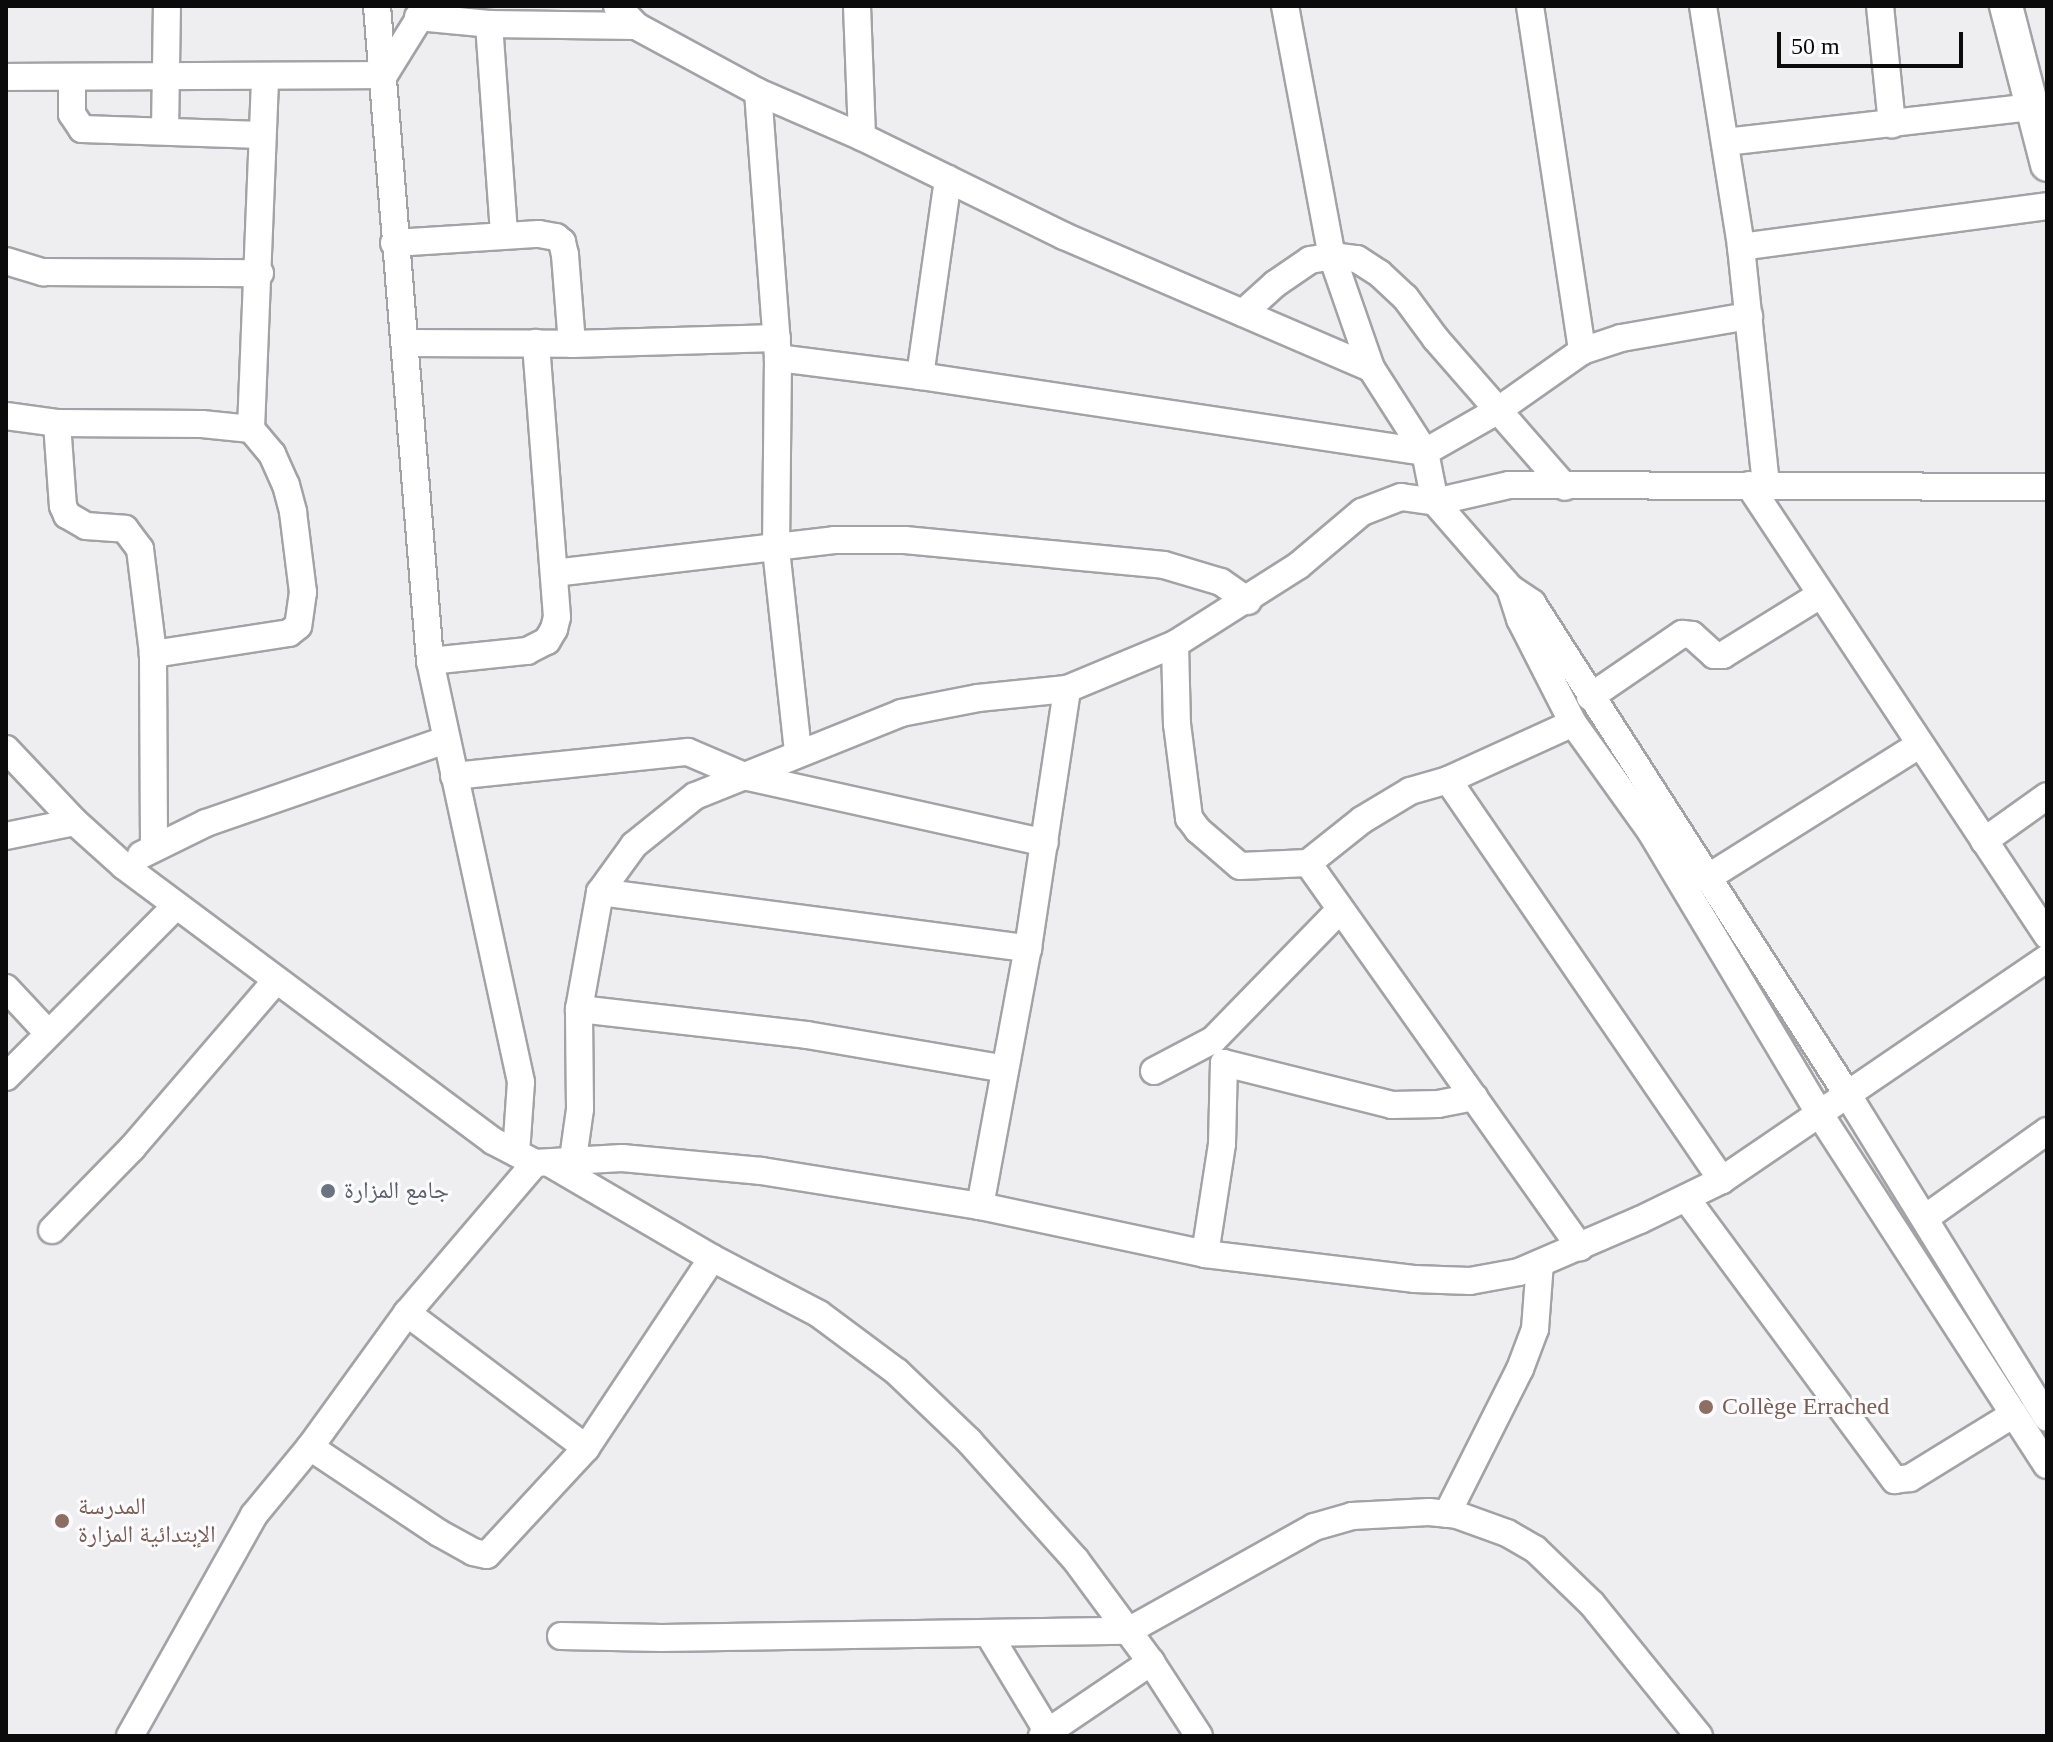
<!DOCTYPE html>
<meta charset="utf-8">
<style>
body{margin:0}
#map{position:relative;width:2053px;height:1742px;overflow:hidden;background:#eeeef1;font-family:"Times New Roman","Noto Naskh Arabic",serif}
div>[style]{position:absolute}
.roads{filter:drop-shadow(2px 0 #a3a2a6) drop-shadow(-2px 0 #a3a2a6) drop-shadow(0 2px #a3a2a6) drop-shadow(0 -2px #a3a2a6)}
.minor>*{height:26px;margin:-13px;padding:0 13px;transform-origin:13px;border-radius:13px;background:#fff}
.major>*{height:32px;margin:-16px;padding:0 16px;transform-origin:16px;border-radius:16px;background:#fff}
.dots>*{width:22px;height:22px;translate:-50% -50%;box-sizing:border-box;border:4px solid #fbfbfe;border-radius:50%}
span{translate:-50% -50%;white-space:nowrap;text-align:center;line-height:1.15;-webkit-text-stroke:6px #fbfbfe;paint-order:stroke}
.worship-label{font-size:24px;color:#5b616d}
.left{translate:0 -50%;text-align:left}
.education-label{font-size:24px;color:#785e54}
.frame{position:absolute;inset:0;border:8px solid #0b0b0c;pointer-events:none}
.scale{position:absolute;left:1777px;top:32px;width:186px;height:36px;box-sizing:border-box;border:4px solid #0b0b0c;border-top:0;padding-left:10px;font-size:24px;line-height:28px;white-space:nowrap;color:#0b0b0c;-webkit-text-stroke:6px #fbfbfe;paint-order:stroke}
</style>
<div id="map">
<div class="roads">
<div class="minor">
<div style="left:377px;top:6px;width:657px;rotate:85.37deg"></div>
<div style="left:430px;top:661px;width:431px;rotate:77.8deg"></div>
<div style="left:521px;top:1082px;width:71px;rotate:94deg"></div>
<div style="left:617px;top:6px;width:28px;rotate:46deg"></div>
<div style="left:636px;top:26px;width:139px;rotate:28.4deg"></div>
<div style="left:758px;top:92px;width:113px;rotate:23.4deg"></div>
<div style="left:862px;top:137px;width:225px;rotate:26.1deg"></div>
<div style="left:1064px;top:236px;width:334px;rotate:23.3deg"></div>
<div style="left:857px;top:6px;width:131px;rotate:87.8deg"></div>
<div style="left:1285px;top:6px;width:254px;rotate:79.4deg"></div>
<div style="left:1332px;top:256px;width:119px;rotate:70.8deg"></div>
<div style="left:1371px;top:368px;width:100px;rotate:57.3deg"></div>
<div style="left:1425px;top:452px;width:51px;rotate:78.7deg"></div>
<div style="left:1435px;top:502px;width:114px;rotate:48.9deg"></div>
<div style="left:1510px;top:588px;width:27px;rotate:34deg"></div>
<div style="left:1532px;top:603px;width:587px;rotate:57.31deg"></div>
<div style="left:1849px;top:1097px;width:377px;rotate:58.3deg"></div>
<div style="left:1530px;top:6px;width:349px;rotate:81.4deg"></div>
<div style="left:1703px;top:6px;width:244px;rotate:81deg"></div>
<div style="left:1741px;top:247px;width:238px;rotate:84deg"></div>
<div style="left:1880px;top:6px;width:119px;rotate:84.2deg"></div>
<div style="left:418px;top:17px;width:71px;rotate:5.6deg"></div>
<div style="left:489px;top:24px;width:147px;rotate:0.8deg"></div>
<div style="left:489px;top:24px;width:212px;rotate:85.9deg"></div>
<div style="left:384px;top:75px;width:81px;rotate:-58.1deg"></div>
<div style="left:6px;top:77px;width:378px;rotate:-0.3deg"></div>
<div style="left:72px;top:79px;width:35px;rotate:90deg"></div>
<div style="left:72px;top:114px;width:18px;rotate:56deg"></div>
<div style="left:82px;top:129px;width:179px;rotate:1.9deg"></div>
<div style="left:758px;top:92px;width:267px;rotate:85.7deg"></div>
<div style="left:778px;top:358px;width:191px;rotate:90.6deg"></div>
<div style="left:776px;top:549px;width:205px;rotate:83.8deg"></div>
<div style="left:165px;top:131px;width:125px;rotate:-89.1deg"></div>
<div style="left:1725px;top:142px;width:308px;rotate:-6.5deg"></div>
<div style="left:394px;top:243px;width:145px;rotate:-3.6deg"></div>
<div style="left:539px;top:234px;width:17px;rotate:10deg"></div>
<div style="left:556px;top:237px;width:8px;rotate:40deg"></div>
<div style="left:562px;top:242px;width:13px;rotate:77deg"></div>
<div style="left:565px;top:255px;width:89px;rotate:85.5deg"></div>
<div style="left:1741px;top:247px;width:309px;rotate:-7.6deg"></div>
<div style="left:6px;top:261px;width:39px;rotate:17deg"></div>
<div style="left:43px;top:272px;width:217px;rotate:0.3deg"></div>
<div style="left:1243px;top:313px;width:43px;rotate:-42.2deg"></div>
<div style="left:1275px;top:284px;width:42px;rotate:-34.4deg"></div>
<div style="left:1310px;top:260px;width:22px;rotate:-10deg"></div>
<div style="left:1332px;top:256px;width:25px;rotate:7deg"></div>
<div style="left:1357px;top:259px;width:27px;rotate:33deg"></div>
<div style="left:1380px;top:274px;width:34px;rotate:43deg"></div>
<div style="left:1405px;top:297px;width:52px;rotate:53.6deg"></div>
<div style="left:1436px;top:339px;width:196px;rotate:48.9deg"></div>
<div style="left:405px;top:343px;width:167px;rotate:0.3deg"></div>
<div style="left:572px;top:344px;width:205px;rotate:-1.7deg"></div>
<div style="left:778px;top:358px;width:143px;rotate:7.2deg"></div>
<div style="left:920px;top:376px;width:511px;rotate:8.56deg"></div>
<div style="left:1425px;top:452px;width:83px;rotate:-29.7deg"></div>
<div style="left:1497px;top:411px;width:104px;rotate:-35.2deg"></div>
<div style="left:1582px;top:351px;width:41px;rotate:-18.4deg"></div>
<div style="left:1621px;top:338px;width:130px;rotate:-9.8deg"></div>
<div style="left:920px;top:376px;width:199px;rotate:-81.9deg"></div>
<div style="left:6px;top:416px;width:51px;rotate:7.8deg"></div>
<div style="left:57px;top:423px;width:145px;rotate:0.4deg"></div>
<div style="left:202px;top:424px;width:49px;rotate:5.8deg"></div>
<div style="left:251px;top:429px;width:33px;rotate:50deg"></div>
<div style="left:272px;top:454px;width:34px;rotate:66deg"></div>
<div style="left:286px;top:485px;width:28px;rotate:75deg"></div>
<div style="left:293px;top:512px;width:81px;rotate:82.9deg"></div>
<div style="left:303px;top:592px;width:34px;rotate:98deg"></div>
<div style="left:298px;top:626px;width:11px;rotate:142deg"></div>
<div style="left:289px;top:633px;width:138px;rotate:171.2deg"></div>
<div style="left:57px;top:423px;width:83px;rotate:85.9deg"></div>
<div style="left:63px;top:506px;width:10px;rotate:66deg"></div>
<div style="left:67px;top:515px;width:22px;rotate:30deg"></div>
<div style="left:86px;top:526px;width:39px;rotate:4deg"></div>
<div style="left:125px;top:529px;width:25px;rotate:53deg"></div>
<div style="left:140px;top:549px;width:106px;rotate:82.9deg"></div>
<div style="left:153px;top:654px;width:192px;rotate:89.7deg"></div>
<div style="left:251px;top:429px;width:351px;rotate:-87.7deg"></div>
<div style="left:1749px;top:485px;width:540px;rotate:56.49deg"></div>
<div style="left:554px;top:573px;width:282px;rotate:-6.7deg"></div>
<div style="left:834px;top:540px;width:71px"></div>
<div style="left:905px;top:540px;width:260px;rotate:5.5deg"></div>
<div style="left:1164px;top:565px;width:59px;rotate:16.6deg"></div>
<div style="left:1221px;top:582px;width:33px;rotate:35deg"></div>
<div style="left:1510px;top:588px;width:33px;rotate:72deg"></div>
<div style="left:1520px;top:619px;width:117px;rotate:63deg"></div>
<div style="left:1573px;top:723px;width:134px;rotate:54.4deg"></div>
<div style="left:1651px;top:832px;width:327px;rotate:59.1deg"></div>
<div style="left:1819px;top:1113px;width:419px;rotate:57.1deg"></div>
<div style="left:1175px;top:644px;width:80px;rotate:88.6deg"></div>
<div style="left:1177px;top:724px;width:95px;rotate:82.7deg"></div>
<div style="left:1189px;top:818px;width:15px;rotate:53deg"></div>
<div style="left:1198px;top:830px;width:55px;rotate:40.6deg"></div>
<div style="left:1240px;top:866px;width:68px;rotate:-2.5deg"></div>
<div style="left:1308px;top:863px;width:69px;rotate:-38.5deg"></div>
<div style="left:1362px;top:820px;width:56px;rotate:-31.1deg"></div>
<div style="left:1410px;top:791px;width:40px;rotate:-16deg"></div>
<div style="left:1448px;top:780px;width:137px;rotate:-24.5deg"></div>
<div style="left:430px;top:661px;width:98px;rotate:-5.9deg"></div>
<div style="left:527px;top:651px;width:22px;rotate:-27deg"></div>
<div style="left:547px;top:641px;width:14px;rotate:-60deg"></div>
<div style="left:554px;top:629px;width:12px;rotate:-76deg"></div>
<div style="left:557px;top:617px;width:275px;rotate:-94.4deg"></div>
<div style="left:1590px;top:697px;width:112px;rotate:-34.4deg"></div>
<div style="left:1682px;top:634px;width:10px;rotate:6deg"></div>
<div style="left:1692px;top:635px;width:30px;rotate:42deg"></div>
<div style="left:1714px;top:655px;width:9px"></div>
<div style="left:1723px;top:655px;width:114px;rotate:-31.7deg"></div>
<div style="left:6px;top:749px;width:100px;rotate:46.6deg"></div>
<div style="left:75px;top:822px;width:66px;rotate:41.9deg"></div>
<div style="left:124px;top:866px;width:460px;rotate:36.7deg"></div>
<div style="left:493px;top:1141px;width:47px;rotate:27.6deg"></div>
<div style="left:535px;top:1163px;width:87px;rotate:-3.3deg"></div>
<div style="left:622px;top:1158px;width:140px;rotate:5.3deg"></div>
<div style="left:761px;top:1171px;width:222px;rotate:9.1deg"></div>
<div style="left:980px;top:1206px;width:230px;rotate:12deg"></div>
<div style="left:1205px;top:1254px;width:210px;rotate:6.8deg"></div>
<div style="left:1414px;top:1279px;width:56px;rotate:2deg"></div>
<div style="left:1470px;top:1281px;width:50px;rotate:-10.4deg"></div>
<div style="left:1519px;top:1272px;width:132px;rotate:-23.3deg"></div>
<div style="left:1640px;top:1220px;width:91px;rotate:-26deg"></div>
<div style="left:1722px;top:1180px;width:394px;rotate:-34.3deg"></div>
<div style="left:454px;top:776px;width:235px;rotate:-5.9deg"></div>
<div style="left:688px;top:752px;width:61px;rotate:23.2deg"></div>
<div style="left:744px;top:776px;width:308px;rotate:12.5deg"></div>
<div style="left:1448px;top:780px;width:485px;rotate:55.6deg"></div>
<div style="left:6px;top:836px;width:70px;rotate:-11.5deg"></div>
<div style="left:1984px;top:841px;width:77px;rotate:-35.5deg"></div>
<div style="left:141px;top:855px;width:72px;rotate:-26.2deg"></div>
<div style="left:206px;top:823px;width:254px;rotate:-19.1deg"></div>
<div style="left:1308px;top:863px;width:471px;rotate:54.7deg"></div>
<div style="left:1707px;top:878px;width:250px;rotate:-32.1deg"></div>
<div style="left:600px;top:892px;width:432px;rotate:7.5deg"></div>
<div style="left:6px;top:988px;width:60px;rotate:47deg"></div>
<div style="left:579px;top:1009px;width:229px;rotate:6.5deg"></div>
<div style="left:807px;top:1035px;width:201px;rotate:9.7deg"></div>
<div style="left:1154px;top:1071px;width:67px;rotate:-27.7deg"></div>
<div style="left:1213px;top:1040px;width:182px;rotate:-45.7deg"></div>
<div style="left:6px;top:1077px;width:241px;rotate:-45.2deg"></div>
<div style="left:573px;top:1159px;width:50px;rotate:-82deg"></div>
<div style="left:580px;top:1109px;width:100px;rotate:-90.6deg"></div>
<div style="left:579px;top:1009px;width:119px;rotate:-79.8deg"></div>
<div style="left:600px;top:892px;width:58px;rotate:-54.1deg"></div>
<div style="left:634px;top:845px;width:78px;rotate:-38.8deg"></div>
<div style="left:695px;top:796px;width:222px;rotate:-21.9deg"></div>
<div style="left:901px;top:713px;width:78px;rotate:-11deg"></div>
<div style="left:978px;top:698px;width:89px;rotate:-5.8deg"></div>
<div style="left:1067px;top:689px;width:117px;rotate:-22.6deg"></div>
<div style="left:1175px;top:644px;width:146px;rotate:-32.4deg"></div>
<div style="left:1298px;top:566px;width:84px;rotate:-40.2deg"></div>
<div style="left:1362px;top:512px;width:42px;rotate:-21deg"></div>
<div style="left:1401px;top:497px;width:34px;rotate:8deg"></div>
<div style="left:1435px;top:502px;width:76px;rotate:-12.9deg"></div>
<div style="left:1509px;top:485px;width:538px;rotate:0.21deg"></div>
<div style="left:551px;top:1164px;width:186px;rotate:30.3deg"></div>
<div style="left:712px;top:1258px;width:121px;rotate:27.6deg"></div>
<div style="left:819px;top:1314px;width:97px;rotate:36.6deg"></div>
<div style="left:897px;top:1372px;width:100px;rotate:43.8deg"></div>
<div style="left:969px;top:1441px;width:159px;rotate:48.1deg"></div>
<div style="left:1075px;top:1559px;width:128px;rotate:53.6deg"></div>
<div style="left:1151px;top:1662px;width:88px;rotate:57deg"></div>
<div style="left:1686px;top:1198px;width:351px;rotate:53.5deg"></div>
<div style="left:1895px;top:1480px;width:15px;rotate:-8deg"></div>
<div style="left:1910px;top:1478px;width:122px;rotate:-31.6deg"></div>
<div style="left:980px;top:1206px;width:262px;rotate:-79.5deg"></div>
<div style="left:1028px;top:948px;width:262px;rotate:-81.4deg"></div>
<div style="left:1925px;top:1218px;width:150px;rotate:-35.5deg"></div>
<div style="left:52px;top:1230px;width:115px;rotate:-45.7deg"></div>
<div style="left:132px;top:1148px;width:219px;rotate:-49.3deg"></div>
<div style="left:1205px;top:1254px;width:111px;rotate:-81.2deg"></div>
<div style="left:1222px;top:1144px;width:81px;rotate:-88.6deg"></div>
<div style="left:1224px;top:1063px;width:173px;rotate:14deg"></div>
<div style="left:1392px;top:1105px;width:46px;rotate:-1.2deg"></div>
<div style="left:1438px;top:1104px;width:37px;rotate:-11deg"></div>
<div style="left:407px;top:1313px;width:224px;rotate:37deg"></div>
<div style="left:310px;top:1447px;width:155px;rotate:33.7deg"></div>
<div style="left:439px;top:1533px;width:39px;rotate:29deg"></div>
<div style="left:473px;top:1552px;width:14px;rotate:12deg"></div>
<div style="left:487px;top:1555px;width:146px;rotate:-47.2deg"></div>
<div style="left:586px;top:1448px;width:228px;rotate:-56.4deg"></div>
<div style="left:1447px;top:1514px;width:162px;rotate:-63.3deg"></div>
<div style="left:1520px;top:1369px;width:43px;rotate:-69.4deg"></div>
<div style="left:1535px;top:1329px;width:66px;rotate:-85.7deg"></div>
<div style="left:988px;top:1633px;width:116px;rotate:58.8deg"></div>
<div style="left:561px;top:1636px;width:101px;rotate:1.1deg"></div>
<div style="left:662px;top:1638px;width:466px;rotate:-0.9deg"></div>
<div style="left:1128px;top:1631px;width:213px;rotate:-29.2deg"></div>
<div style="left:1314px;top:1527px;width:40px;rotate:-16deg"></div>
<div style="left:1352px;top:1516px;width:77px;rotate:-3deg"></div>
<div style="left:1429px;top:1512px;width:28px;rotate:6deg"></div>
<div style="left:1457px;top:1515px;width:53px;rotate:19.8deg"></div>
<div style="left:1507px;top:1533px;width:32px;rotate:30deg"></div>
<div style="left:1535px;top:1549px;width:79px;rotate:44deg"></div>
<div style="left:1592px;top:1604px;width:170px;rotate:51deg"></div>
<div style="left:130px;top:1736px;width:253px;rotate:-60.7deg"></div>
<div style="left:254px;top:1515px;width:88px;rotate:-50.5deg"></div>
<div style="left:310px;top:1447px;width:165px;rotate:-54.1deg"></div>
<div style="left:407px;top:1313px;width:197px;rotate:-49.5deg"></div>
<div style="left:1042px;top:1736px;width:132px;rotate:-34.2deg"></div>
</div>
<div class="major">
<div style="left:2006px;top:6px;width:164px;rotate:75.5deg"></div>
</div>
</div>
<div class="dots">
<div style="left:328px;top:1191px;background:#6b7280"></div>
<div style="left:1706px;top:1407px;background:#8d6e63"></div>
<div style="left:62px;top:1521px;background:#8d6e63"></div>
</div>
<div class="worship-label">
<span class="left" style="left:344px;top:1191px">جامع المزارة</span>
</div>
<div class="education-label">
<span class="left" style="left:1722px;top:1407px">Collège Errached</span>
<span class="left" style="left:78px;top:1521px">المدرسة<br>الإبتدائية المزارة</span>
</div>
<div class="frame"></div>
<div class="scale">50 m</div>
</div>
